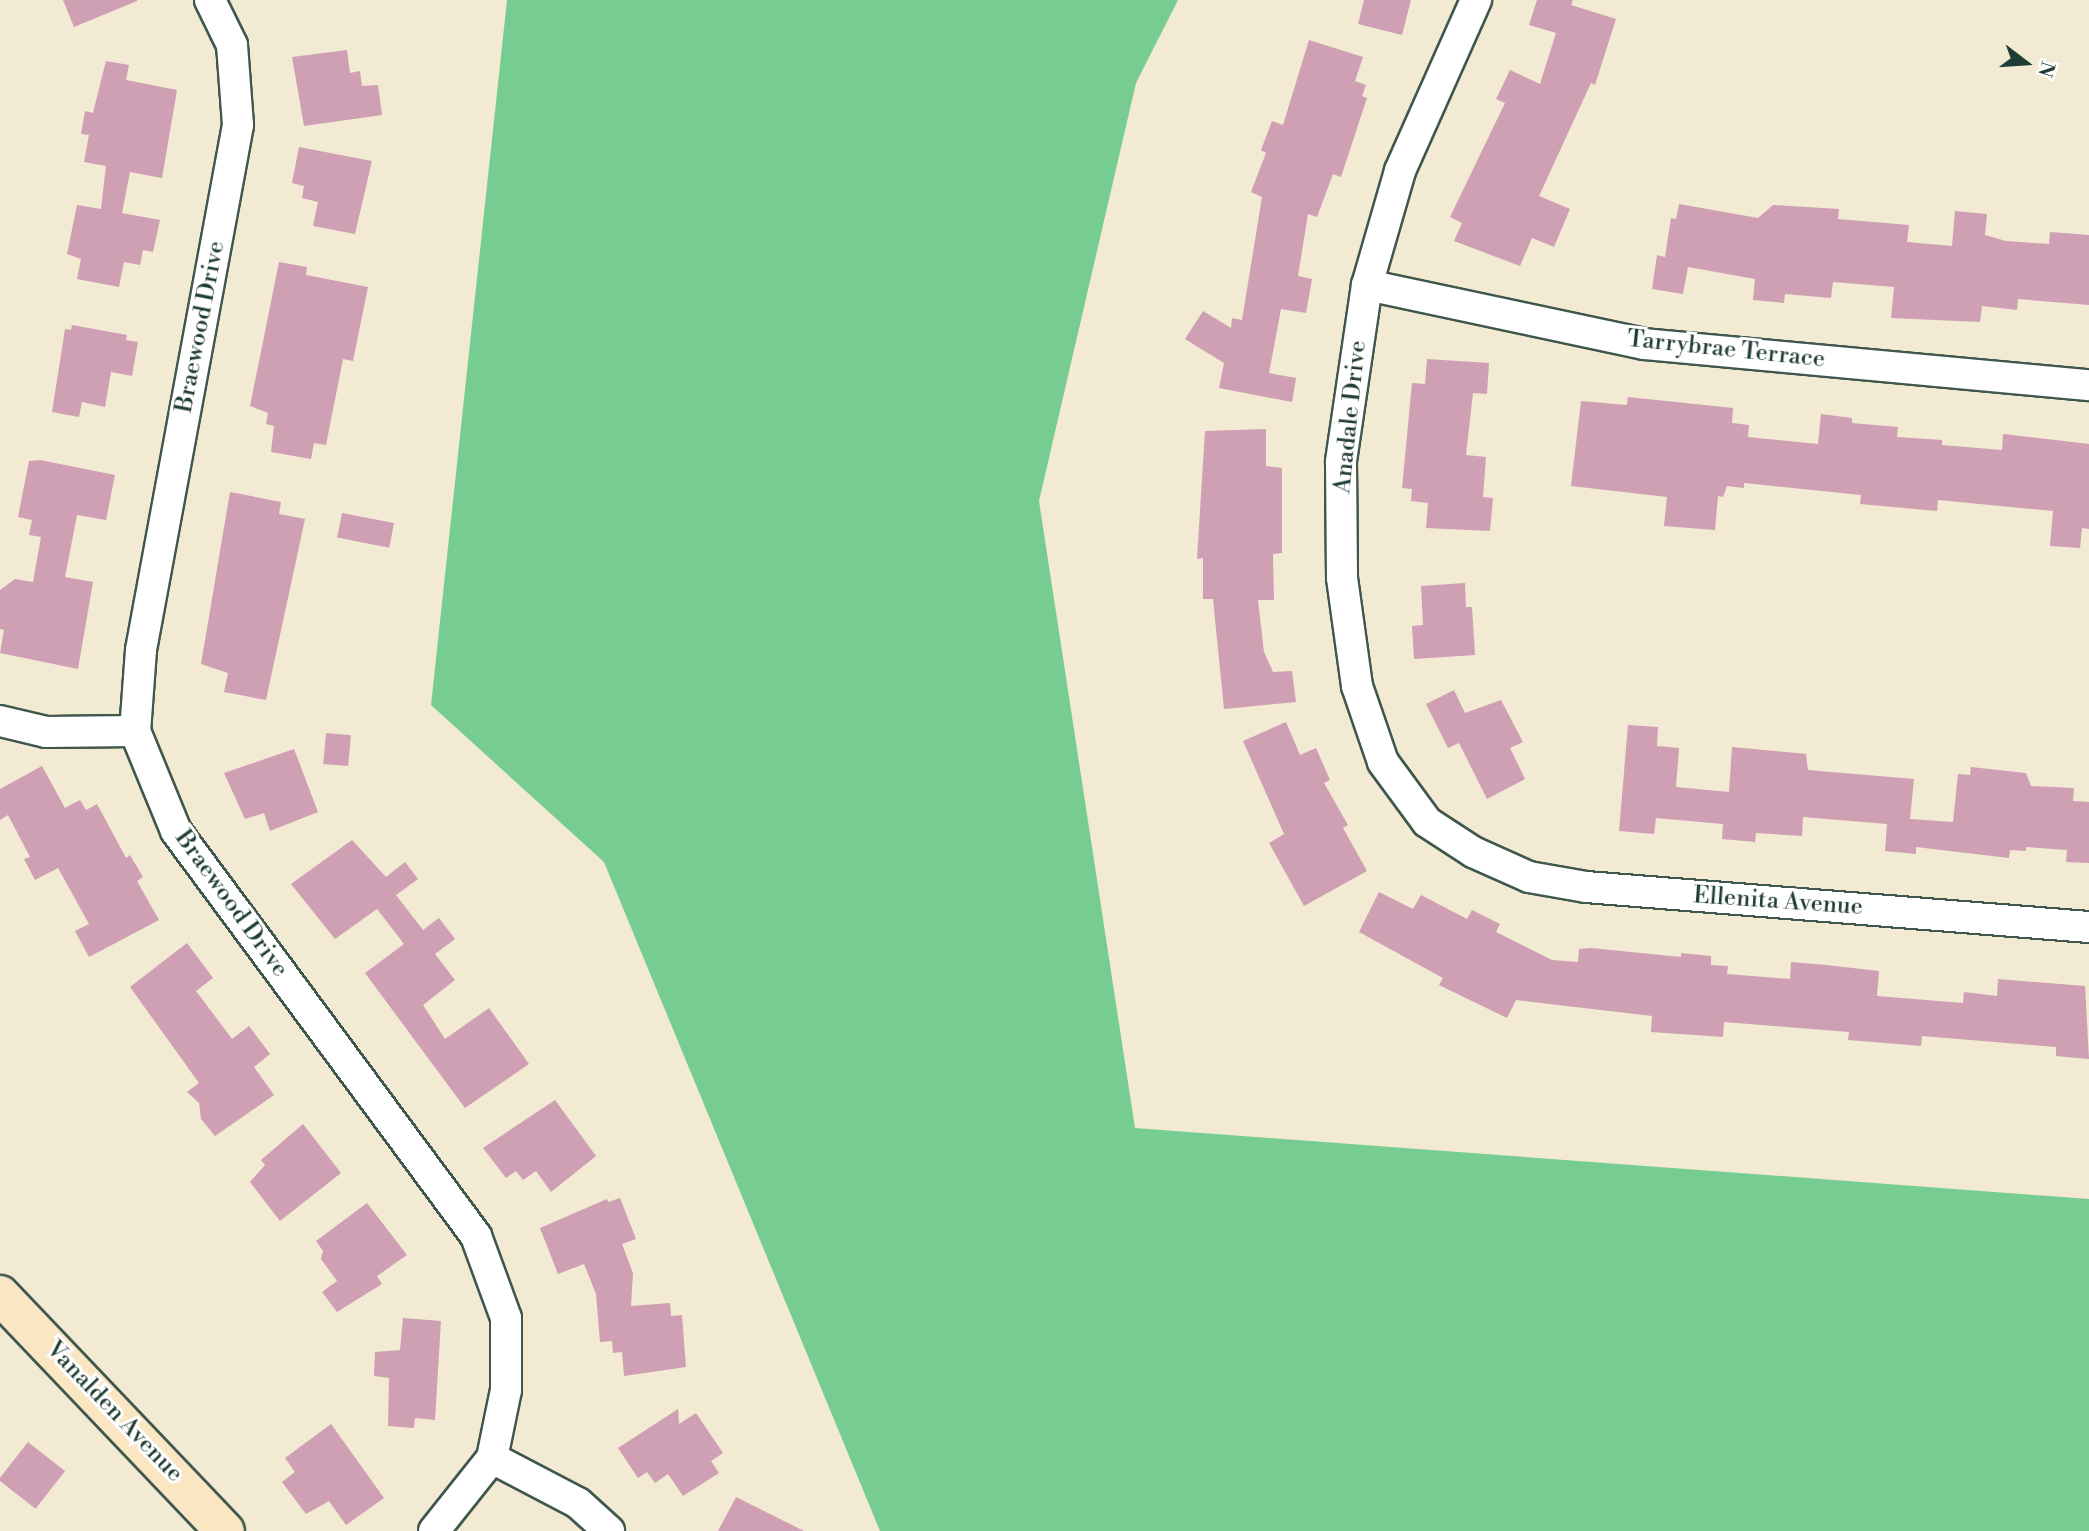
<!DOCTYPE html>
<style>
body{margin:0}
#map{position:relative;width:2089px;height:1531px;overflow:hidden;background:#f2ead2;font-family:"Libre Bodoni",serif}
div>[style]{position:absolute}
.green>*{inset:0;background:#77cd91}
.building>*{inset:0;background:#cf9fb4;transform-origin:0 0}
.roads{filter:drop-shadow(2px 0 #3f574c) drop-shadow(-2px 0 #3f574c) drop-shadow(0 2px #3f574c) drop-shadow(0 -2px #3f574c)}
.minor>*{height:30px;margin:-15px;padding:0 15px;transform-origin:15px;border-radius:15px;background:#fff}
.secondary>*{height:38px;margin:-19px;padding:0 19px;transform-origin:19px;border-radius:19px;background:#fbe6c4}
span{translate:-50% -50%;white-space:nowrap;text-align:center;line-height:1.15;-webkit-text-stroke:6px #fff;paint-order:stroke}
.street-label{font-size:24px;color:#1f3d34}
.north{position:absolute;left:1991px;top:28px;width:70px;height:70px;-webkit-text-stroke:5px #fff;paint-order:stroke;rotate:107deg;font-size:19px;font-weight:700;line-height:28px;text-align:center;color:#1f3d34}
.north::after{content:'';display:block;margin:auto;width:24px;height:32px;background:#1f3d34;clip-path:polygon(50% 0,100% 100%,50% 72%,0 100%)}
</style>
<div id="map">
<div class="green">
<div style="clip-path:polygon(507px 0,1178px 0,1136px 83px,1039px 501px,1135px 1128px,2089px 1199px,2089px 1531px,880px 1531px,604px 862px,431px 705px)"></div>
</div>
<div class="building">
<div style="clip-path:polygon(63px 0,137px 0,137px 1px,74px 27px)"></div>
<div style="clip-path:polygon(1364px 0,1411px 0,1402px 35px,1358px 24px)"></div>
<div style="clip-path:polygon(1537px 0,1573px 0,1571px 5px,1616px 19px,1595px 85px,1591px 83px,1539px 196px,1570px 209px,1554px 247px,1532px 238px,1520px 266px,1454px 241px,1462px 223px,1450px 217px,1505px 103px,1496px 99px,1510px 70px,1540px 84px,1556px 33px,1529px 25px)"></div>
<div style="clip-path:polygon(1309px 40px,1363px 57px,1355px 81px,1366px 85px,1362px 96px,1367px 98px,1341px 177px,1333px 174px,1317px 217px,1308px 214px,1298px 276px,1312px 279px,1306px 313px,1281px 309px,1269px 373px,1296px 378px,1292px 402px,1219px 388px,1224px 363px,1185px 339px,1203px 311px,1231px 328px,1232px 318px,1242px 320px,1262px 197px,1251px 192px,1266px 153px,1261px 150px,1272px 121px,1283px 125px)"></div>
<div style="clip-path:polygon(347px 50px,350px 73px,360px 71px,362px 86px,378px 85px,382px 115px,304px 126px,292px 57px)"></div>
<div style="clip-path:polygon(106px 61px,129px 65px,126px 80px,177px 90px,162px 178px,130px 172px,122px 213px,160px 220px,153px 252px,143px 250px,140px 265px,124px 262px,119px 287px,77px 279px,81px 259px,67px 254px,77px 205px,101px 209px,106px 166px,84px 162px,89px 135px,81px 134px,85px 111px,93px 113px)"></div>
<div style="clip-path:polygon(299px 147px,372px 161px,355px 234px,313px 226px,318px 202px,302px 198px,304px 186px,292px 183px)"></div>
<div style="clip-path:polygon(1679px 204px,1758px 218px,1773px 205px,1839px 209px,1838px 219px,1909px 225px,1907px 242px,1952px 246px,1955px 211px,1987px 214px,1985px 235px,2006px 241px,2049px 244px,2050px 232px,2089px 235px,2089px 305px,2018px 299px,2017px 310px,1982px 306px,1980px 322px,1891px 318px,1894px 287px,1833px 282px,1831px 298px,1785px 294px,1784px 303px,1753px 300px,1755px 279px,1688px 267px,1683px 294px,1652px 289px,1657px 255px,1665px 257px,1671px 218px,1676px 219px)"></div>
<div style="clip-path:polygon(279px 262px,307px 267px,306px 275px,368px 287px,353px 361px,343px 359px,326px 445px,314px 443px,311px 459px,271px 452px,274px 426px,266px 424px,268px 413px,250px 406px)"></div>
<div style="clip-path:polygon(72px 325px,127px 335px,126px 340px,138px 342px,132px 376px,111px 372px,105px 407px,82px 402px,79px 417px,52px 412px,65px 329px,71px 330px)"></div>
<div style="clip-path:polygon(1427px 359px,1489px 363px,1487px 394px,1473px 393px,1466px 455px,1486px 457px,1483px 497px,1493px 498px,1490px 531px,1426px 528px,1428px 503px,1411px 501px,1412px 489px,1402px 488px,1412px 383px,1425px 384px)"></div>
<div style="clip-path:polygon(1628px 397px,1733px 408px,1732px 423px,1749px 425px,1748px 437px,1818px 444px,1821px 414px,1852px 418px,1852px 423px,1898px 427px,1897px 437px,1942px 440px,1942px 445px,2002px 450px,2003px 434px,2089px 444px,2089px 529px,2082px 528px,2080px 548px,2050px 546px,2053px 511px,1938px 500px,1937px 511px,1860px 504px,1861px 495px,1744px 483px,1744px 488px,1727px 486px,1723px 497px,1718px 496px,1715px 530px,1664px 526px,1667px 497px,1571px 486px,1581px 401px,1627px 405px)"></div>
<div style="clip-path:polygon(1266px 429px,1266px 466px,1282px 468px,1282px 553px,1273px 554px,1274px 600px,1258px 600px,1264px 652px,1273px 672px,1292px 671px,1296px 702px,1224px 709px,1213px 599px,1203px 599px,1203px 558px,1197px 559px,1205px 431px)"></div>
<div style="clip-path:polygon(40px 460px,115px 475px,106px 520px,77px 515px,65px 577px,93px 582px,78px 669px,0 653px,4px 630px,0 629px,0 590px,15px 579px,33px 582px,41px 537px,29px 535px,32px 520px,18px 517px,29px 461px)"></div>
<div style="clip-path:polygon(230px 492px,281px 502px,279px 514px,305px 519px,266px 700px,224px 692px,228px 673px,201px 664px)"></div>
<div style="left:342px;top:513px;width:53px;height:25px;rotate:11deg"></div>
<div style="clip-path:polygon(1465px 583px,1466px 607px,1472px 607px,1475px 655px,1414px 659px,1412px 626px,1423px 625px,1421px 586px)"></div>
<div style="clip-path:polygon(1454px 690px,1465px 713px,1501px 700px,1523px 742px,1510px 748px,1525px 779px,1487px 799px,1459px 743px,1448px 748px,1426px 704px)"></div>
<div style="clip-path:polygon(1286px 722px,1300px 755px,1316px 748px,1330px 780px,1324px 783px,1348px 825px,1343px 828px,1367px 871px,1304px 906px,1269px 843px,1284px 834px,1243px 741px)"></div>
<div style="clip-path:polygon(1628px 725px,1658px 727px,1657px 746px,1679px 748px,1676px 787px,1729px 792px,1732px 747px,1806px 754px,1808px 770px,1914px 779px,1910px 819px,1953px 822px,1958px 774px,1970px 775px,1971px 767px,2026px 773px,2031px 786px,2074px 788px,2073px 801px,2089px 802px,2089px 863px,2066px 862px,2067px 850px,2026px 847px,2026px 851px,2010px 850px,2009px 858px,1916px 847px,1916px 854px,1885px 851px,1887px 824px,1803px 817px,1802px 836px,1756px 833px,1755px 842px,1722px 839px,1723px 824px,1656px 818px,1654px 834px,1619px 831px)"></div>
<div style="left:326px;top:733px;width:25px;height:31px;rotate:5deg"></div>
<div style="clip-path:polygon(294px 749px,318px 812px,270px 831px,264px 813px,245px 819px,224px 773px)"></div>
<div style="clip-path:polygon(42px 766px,65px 808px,80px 800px,86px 810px,97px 804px,126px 858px,130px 855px,143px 877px,137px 881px,159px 920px,89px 957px,75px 931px,89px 924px,58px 868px,35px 880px,24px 859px,30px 857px,8px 815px,0 820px,0 789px)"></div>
<div style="clip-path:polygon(352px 840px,386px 877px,405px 862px,418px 879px,396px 895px,423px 930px,439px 918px,455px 939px,435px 954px,455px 980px,423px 1005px,445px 1039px,489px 1008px,529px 1064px,465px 1108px,365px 973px,404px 944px,377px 909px,335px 939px,291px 884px)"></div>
<div style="clip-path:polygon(1379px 892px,1413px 909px,1421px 895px,1467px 919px,1472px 910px,1500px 924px,1496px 932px,1552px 960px,1578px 962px,1579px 949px,1591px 948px,1681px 957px,1681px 953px,1711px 956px,1711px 965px,1728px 966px,1727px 974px,1790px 979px,1791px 962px,1826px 965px,1879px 971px,1877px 996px,1963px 1003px,1964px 992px,1997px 996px,1998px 979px,2085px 986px,2089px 1059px,2056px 1056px,2056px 1047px,1922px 1036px,1921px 1046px,1848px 1040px,1849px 1032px,1724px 1022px,1723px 1037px,1651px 1032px,1652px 1016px,1516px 1000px,1507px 1018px,1439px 985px,1443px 978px,1359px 932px)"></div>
<div style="clip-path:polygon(187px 943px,213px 978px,196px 991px,232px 1039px,249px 1026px,270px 1054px,254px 1067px,274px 1095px,215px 1136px,201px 1119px,199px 1103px,187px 1092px,199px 1083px,130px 987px)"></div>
<div style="clip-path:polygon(555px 1100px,596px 1156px,551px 1192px,536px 1171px,523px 1180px,516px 1171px,506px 1178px,483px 1148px)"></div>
<div style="clip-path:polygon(303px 1124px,341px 1173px,280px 1221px,250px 1182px,265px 1165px,261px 1160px)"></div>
<div style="clip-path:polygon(620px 1198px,636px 1239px,622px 1244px,633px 1273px,631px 1306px,670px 1303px,671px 1316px,682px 1315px,686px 1367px,624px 1376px,622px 1352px,613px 1353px,612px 1341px,600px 1342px,596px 1294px,584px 1264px,558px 1274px,540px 1228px,607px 1199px,608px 1202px)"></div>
<div style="clip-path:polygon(367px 1203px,407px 1255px,377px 1276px,382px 1284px,337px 1312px,322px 1292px,337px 1281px,321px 1259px,323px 1251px,316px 1241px)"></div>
<div style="clip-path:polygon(403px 1318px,441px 1321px,435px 1420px,415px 1418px,414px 1428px,388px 1426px,389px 1378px,374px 1376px,375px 1352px,400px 1350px)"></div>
<div style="clip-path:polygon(678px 1409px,679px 1424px,696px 1413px,723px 1453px,711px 1461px,719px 1473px,683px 1496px,668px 1474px,655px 1483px,647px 1472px,638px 1478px,618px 1448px)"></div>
<div style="clip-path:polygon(331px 1424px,384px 1498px,346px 1525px,329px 1501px,306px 1514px,282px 1482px,295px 1472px,285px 1458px)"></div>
<div style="left:28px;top:1442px;width:47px;height:48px;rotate:38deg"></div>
<div style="clip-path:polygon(736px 1497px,804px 1531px,718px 1531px)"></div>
</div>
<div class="roads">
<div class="minor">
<div style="left:210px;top:0;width:50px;rotate:63.9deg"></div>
<div style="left:232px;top:45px;width:80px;rotate:85.7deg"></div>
<div style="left:238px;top:125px;width:534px;rotate:100.47deg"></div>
<div style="left:141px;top:650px;width:81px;rotate:94.2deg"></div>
<div style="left:135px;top:731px;width:108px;rotate:67.7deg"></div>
<div style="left:176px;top:831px;width:504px;rotate:53.47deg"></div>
<div style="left:476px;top:1236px;width:87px;rotate:69.9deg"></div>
<div style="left:506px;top:1318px;width:72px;rotate:90deg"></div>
<div style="left:506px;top:1390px;width:69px;rotate:101.6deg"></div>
<div style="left:492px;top:1458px;width:93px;rotate:128.5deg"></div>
<div style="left:1476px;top:0;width:187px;rotate:114deg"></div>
<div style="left:1400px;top:171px;width:119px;rotate:106.1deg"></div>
<div style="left:1367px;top:285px;width:179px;rotate:98.4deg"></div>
<div style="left:1341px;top:462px;width:116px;rotate:89.5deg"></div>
<div style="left:1342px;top:578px;width:109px;rotate:82.1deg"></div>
<div style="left:1357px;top:686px;width:80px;rotate:71.1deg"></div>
<div style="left:1383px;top:762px;width:74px;rotate:53.7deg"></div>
<div style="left:1427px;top:822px;width:55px;rotate:33.1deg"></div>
<div style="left:1473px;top:852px;width:61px;rotate:24.1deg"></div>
<div style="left:1529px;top:877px;width:58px;rotate:10deg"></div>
<div style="left:1586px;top:887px;width:505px;rotate:4.55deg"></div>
<div style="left:1367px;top:285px;width:283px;rotate:12deg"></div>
<div style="left:1644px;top:344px;width:447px;rotate:5.3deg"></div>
<div style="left:0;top:721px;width:47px;rotate:13.4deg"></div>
<div style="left:46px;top:732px;width:89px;rotate:-0.6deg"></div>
<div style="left:492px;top:1458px;width:97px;rotate:27.6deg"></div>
<div style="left:578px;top:1503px;width:42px;rotate:42.1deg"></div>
</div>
<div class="secondary">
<div style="left:0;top:1295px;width:326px;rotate:46.4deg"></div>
</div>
</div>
<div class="street-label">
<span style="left:201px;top:327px;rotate:-79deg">Braewood Drive</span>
<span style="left:1726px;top:350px;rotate:6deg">Tarrybrae Terrace</span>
<span style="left:1351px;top:417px;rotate:-84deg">Anadale Drive</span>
<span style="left:1778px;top:902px;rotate:4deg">Ellenita Avenue</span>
<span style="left:231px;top:904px;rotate:54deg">Braewood Drive</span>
<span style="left:114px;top:1412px;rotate:46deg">Vanalden Avenue</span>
</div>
<div class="north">N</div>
</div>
